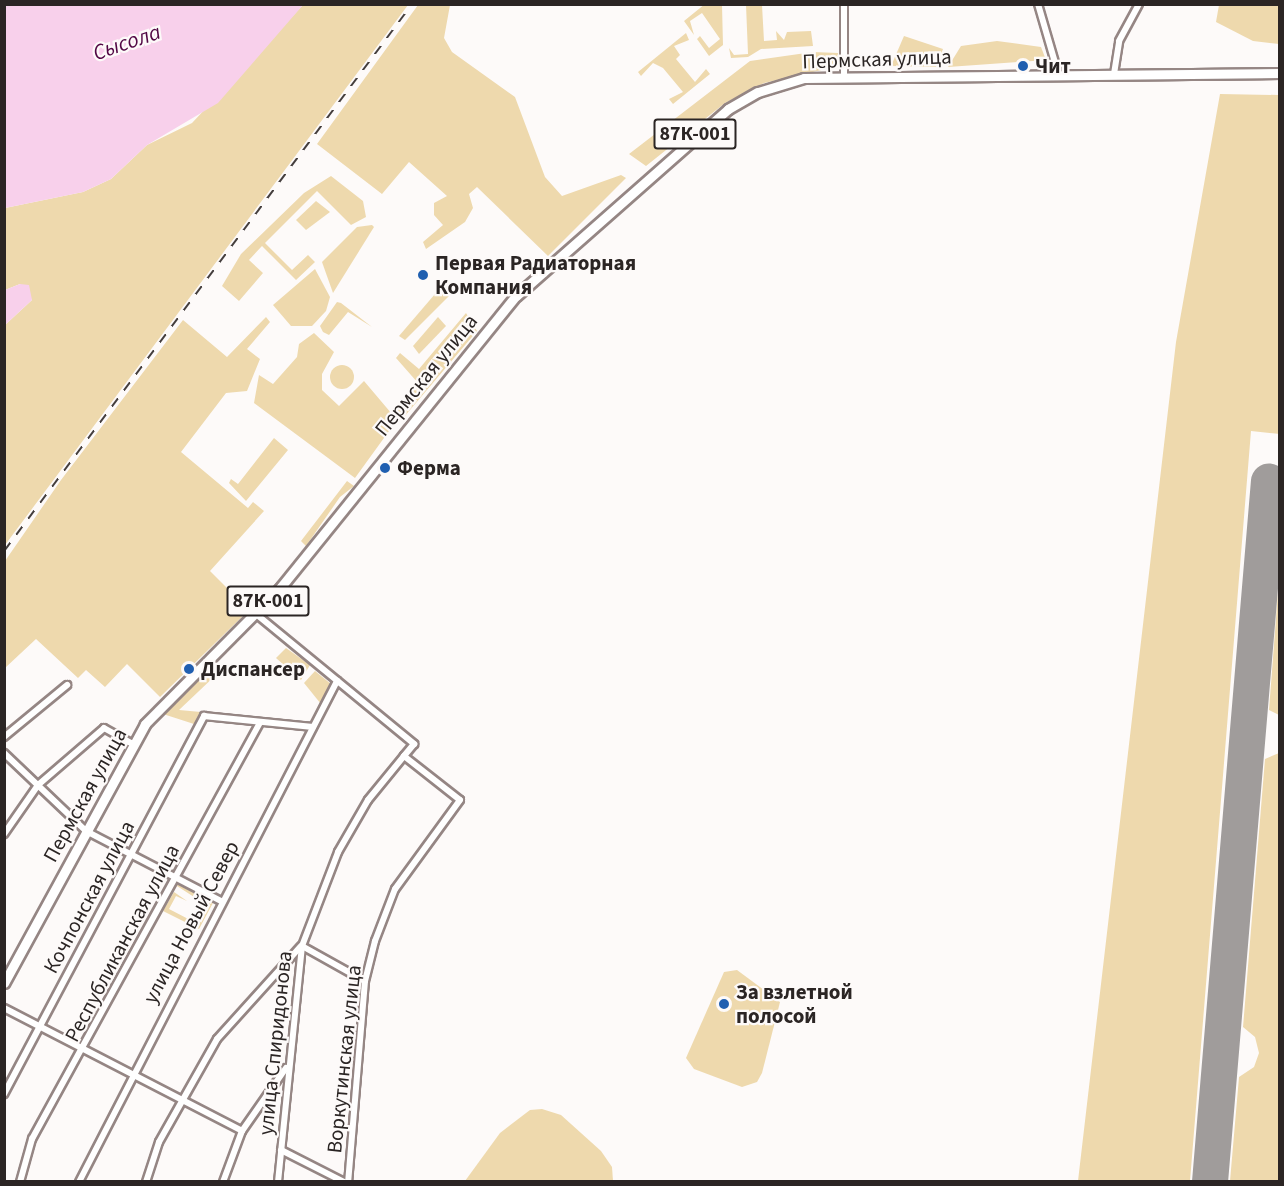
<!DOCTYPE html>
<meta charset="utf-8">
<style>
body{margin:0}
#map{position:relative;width:1284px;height:1186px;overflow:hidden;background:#fdfaf9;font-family:"Source Sans 3",sans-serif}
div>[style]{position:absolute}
.green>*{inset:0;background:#eed9ad}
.round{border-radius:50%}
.water>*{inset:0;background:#f8d0eb}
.runway>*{height:36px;margin:-18px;padding:0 18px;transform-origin:18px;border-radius:18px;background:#a09c9b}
.roads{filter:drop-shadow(2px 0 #958684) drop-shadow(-2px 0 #958684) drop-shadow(0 2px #958684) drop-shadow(0 -2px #958684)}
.street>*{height:6px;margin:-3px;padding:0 3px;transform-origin:3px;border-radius:3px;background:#fff}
.primary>*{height:9px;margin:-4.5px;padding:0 4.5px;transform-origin:4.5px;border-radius:4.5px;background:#fff}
.rail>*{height:1.5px;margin-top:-0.75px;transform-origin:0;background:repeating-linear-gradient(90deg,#443e3d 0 10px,transparent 0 20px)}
.dots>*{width:16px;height:16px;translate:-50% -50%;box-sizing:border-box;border:3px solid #fdfaf9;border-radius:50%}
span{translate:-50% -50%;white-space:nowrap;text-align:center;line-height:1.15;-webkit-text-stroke:4.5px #fdfaf9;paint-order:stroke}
.shield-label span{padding:2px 4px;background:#fdfaf9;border:2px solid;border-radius:4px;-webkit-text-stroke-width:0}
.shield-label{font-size:20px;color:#2b2524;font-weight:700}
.street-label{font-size:21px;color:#2b2524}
.poi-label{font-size:21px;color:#2b2524;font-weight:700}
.left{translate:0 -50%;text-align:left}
.water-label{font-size:22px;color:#520845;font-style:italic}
.frame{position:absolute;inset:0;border:6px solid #2b2524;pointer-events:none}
</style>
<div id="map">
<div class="green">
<div style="clip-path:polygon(705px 4px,722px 5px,723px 45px,709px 56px,697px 39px,700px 36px,709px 48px,720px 39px,702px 13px,690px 21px,694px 35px,684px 21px)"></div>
<div style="clip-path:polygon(303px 5px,408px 5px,5px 545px,5px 325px,32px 300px,20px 284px,5px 290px,5px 208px,83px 192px,111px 179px,147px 145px,192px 123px)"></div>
<div style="clip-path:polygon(418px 5px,450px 5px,444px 38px,452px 52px,515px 97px,545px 177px,562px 196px,621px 175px,626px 178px,548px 256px,477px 187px,469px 194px,473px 208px,465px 222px,426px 249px,423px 242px,443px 225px,434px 215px,434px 203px,447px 196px,409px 162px,382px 194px,317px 144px)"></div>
<div style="clip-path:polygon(746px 5px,762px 5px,764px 41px,777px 40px,776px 31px,784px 40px,787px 32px,811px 31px,813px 46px,761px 49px,748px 57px,731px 58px,729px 48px,734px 55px,748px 54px)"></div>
<div style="clip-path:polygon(1219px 5px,1279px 5px,1279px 44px,1253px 41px,1216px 22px)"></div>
<div style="clip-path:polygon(686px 33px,689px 40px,674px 46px,680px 55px,676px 59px,695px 82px,706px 69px,710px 74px,673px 104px,669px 99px,683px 92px,663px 68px,653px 63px,641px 76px,638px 72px)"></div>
<div style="clip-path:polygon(904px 36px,943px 49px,936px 67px,891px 66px)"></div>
<div style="clip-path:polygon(997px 41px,1041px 47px,1046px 60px,948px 67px,961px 46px)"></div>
<div style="clip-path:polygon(813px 52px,838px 53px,839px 66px,764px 83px,725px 103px,646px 166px,629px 154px,750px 61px)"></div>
<div style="clip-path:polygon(1220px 94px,1279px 95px,1280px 434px,1251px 431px,1190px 1181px,1078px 1181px,1176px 342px)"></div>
<div style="clip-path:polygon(331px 176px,363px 201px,366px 217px,351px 225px,317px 191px,265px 243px,292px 270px,308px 255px,315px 262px,296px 280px,262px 246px,249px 260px,263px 273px,239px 301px,222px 286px,241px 254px,304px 193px)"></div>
<div style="clip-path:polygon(316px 201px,330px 212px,306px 230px,296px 220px)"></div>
<div style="clip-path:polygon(372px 225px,374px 227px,333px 293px,322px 262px,357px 227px)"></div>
<div style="clip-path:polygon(315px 269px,330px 297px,326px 311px,312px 326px,291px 326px,273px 305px)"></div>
<div style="clip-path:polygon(441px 287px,450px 295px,405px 340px,399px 336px)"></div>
<div style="clip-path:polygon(337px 302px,341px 303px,372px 327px,348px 312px,329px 335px,323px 332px,320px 326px)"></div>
<div style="clip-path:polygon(466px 313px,477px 331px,404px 417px,399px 417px,396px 413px,418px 383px,396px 358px,400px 353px,419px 369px)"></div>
<div style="clip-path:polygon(266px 317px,270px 322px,247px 349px,260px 359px,247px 391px,226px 393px,181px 452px,248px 508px,253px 502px,264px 511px,210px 571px,249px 610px,160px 697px,127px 664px,105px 687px,86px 670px,78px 678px,36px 639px,5px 668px,5px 561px,61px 480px,183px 320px,227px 357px)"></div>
<div style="clip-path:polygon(438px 317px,446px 326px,419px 354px,413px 346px)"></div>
<div style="clip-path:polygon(314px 333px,334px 352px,322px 374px,322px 390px,339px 406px,364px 381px,397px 420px,355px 478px,254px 403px,259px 375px,273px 384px,297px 357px,299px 344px)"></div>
<div class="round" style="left:330px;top:365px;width:24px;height:24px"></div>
<div style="clip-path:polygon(274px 438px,288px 450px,246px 501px,229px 483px,231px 479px,238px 484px)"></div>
<div style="clip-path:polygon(347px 481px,354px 486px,340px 497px,306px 546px,301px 541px)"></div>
<div style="clip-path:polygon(1279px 579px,1279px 715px,1269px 710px)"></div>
<div style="clip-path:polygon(286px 648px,310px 665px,301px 680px,276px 658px)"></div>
<div style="clip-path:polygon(211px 668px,218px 673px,179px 710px,201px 712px,198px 720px,194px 724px,163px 714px)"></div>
<div style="clip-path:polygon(315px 671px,331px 684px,321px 704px,304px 683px)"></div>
<div style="clip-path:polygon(1279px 753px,1279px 1181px,1230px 1181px,1239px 1077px,1254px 1067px,1259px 1053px,1255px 1037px,1243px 1027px,1265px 759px)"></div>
<div style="clip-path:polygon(178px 881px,214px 901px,199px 929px,163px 911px,174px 892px,187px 901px,176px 896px,169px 909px,196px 923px,208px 906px,177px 886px)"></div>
<div style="clip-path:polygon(737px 970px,780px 1002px,762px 1073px,757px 1082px,742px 1087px,694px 1069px,686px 1058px,724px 972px)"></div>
<div style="clip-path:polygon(542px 1109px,561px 1115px,601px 1151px,612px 1167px,613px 1181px,465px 1181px,500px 1133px,530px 1110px)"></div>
</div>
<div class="water">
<div style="clip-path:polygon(5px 4px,303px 4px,303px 5px,218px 103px,147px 145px,111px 179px,83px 192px,5px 208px)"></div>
<div style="clip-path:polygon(20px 284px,29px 285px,32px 300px,5px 325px,5px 290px)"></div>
</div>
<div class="runway">
<div style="left:1210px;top:1182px;width:703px;rotate:-85.19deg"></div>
</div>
<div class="roads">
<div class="street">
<div style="left:844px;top:4px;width:71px;rotate:90deg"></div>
<div style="left:1038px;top:4px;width:72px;rotate:73.8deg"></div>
<div style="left:1114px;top:74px;width:33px;rotate:-81deg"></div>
<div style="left:1119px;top:41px;width:42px;rotate:-61.6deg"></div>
<div style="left:256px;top:614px;width:205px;rotate:39.4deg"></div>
<div style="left:414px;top:744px;width:16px;rotate:130deg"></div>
<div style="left:404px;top:756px;width:71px;rotate:38.2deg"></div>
<div style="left:460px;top:800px;width:110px;rotate:126.1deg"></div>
<div style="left:395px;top:889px;width:56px;rotate:111deg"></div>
<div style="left:375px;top:941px;width:41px;rotate:104deg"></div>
<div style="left:365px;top:981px;width:202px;rotate:94.8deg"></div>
<div style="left:4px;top:737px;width:82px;rotate:-39.5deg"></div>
<div style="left:4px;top:753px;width:113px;rotate:43.6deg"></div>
<div style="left:86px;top:831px;width:152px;rotate:27.4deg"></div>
<div style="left:4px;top:834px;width:60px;rotate:-55.2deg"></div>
<div style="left:38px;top:785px;width:87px;rotate:-40.8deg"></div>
<div style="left:104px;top:728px;width:31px;rotate:29deg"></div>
<div style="left:302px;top:946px;width:72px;rotate:29.1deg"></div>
<div style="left:4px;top:1008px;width:268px;rotate:27.3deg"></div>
<div style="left:4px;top:1094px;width:428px;rotate:-62.1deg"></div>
<div style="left:204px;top:716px;width:109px;rotate:5.8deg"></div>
<div style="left:281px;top:1150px;width:71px;rotate:26.9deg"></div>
<div style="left:20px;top:1182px;width:45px;rotate:-74.4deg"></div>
<div style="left:32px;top:1139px;width:475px;rotate:-61.3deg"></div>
<div style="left:79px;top:1182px;width:564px;rotate:-62.75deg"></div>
<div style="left:146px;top:1182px;width:42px;rotate:-72deg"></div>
<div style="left:159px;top:1142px;width:118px;rotate:-60.6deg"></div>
<div style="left:217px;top:1039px;width:125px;rotate:-47.9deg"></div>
<div style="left:223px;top:1182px;width:54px;rotate:-69.6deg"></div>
<div style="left:242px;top:1131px;width:77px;rotate:-55.1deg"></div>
<div style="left:278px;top:1182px;width:237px;rotate:-84.2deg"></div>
<div style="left:302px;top:946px;width:101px;rotate:-69deg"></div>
<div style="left:338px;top:852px;width:60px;rotate:-60deg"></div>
<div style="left:368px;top:800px;width:57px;rotate:-50.7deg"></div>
</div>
<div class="primary">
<div style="left:4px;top:983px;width:295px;rotate:-61.4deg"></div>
<div style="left:145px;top:724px;width:192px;rotate:-45.2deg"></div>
<div style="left:280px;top:588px;width:375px;rotate:-51.1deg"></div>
<div style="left:516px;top:296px;width:283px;rotate:-41.4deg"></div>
<div style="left:728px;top:109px;width:34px;rotate:-30deg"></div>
<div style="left:758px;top:92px;width:48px;rotate:-16.9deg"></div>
<div style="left:804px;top:78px;width:476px;rotate:-0.6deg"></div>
</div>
</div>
<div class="rail">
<div style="left:4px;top:551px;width:682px;rotate:-53.28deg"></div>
</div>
<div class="dots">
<div style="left:1023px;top:66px;background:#205fb0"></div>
<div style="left:423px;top:275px;background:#205fb0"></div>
<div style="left:385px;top:468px;background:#205fb0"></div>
<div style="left:189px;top:669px;background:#205fb0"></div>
<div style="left:724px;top:1004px;background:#205fb0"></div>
</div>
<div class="shield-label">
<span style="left:695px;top:134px">87К-001</span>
<span style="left:268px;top:601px">87К-001</span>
</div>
<div class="street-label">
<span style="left:877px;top:59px;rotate:-2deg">Пермская улица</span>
<span style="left:426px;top:375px;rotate:-51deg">Пермская улица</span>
<span style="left:85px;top:795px;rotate:-61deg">Пермская улица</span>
<span style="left:89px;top:897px;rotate:-62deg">Кочпонская улица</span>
<span style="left:191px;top:922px;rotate:-62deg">улица Новый Север</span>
<span style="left:122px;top:943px;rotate:-62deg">Республиканская улица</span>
<span style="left:275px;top:1043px;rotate:-84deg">улица Спиридонова</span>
<span style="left:344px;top:1059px;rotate:-84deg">Воркутинская улица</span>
</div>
<div class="poi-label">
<span class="left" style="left:1035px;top:66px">Чит</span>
<span class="left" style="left:435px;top:275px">Первая Радиаторная<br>Компания</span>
<span class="left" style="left:397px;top:468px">Ферма</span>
<span class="left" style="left:201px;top:669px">Диспансер</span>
<span class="left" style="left:736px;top:1004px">За взлетной<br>полосой</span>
</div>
<div class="water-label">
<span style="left:127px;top:43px;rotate:-19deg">Сысола</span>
</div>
<div class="frame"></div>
</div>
